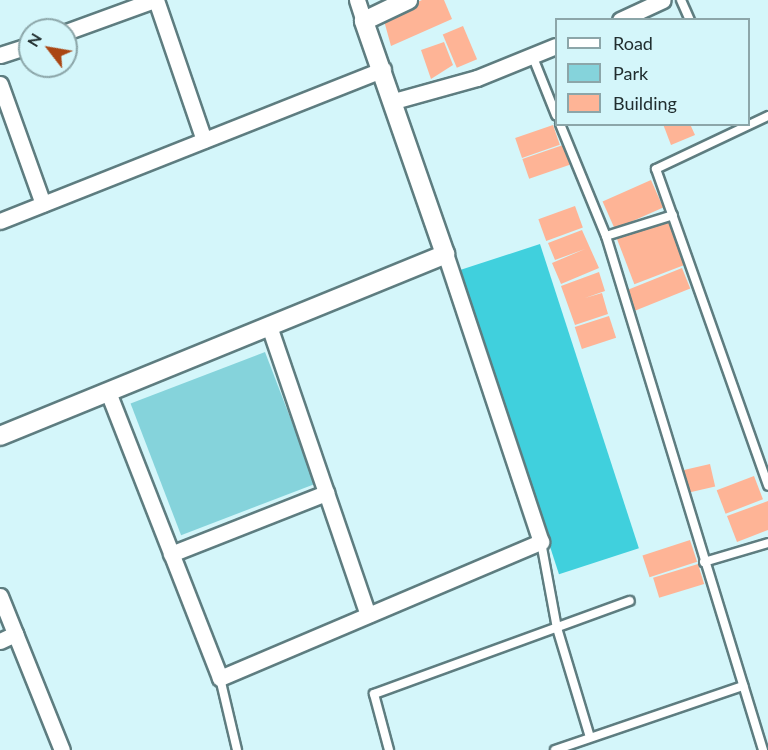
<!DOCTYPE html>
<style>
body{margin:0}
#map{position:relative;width:768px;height:750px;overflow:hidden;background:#d4f6fa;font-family:Lato,sans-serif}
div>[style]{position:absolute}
.green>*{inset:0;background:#85d3db;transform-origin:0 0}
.forest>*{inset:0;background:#40d0dd;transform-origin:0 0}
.building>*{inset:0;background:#feb496;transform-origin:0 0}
.roads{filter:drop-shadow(2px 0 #5e7d80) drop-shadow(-2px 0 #5e7d80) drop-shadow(0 2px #5e7d80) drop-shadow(0 -2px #5e7d80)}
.service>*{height:8px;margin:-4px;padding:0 4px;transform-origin:4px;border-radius:4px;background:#fff}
.minor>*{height:15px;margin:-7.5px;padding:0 7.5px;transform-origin:7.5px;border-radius:7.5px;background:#fff}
.tertiary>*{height:18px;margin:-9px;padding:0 9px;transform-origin:9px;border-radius:9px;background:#fff}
span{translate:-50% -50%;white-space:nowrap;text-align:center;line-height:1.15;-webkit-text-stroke:4.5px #d4f6fa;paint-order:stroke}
.legend{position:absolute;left:555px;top:18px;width:195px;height:108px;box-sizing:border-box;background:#d4f6fa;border:2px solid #8ca6a9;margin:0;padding:8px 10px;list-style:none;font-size:18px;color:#212e2f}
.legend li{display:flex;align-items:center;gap:12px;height:30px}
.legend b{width:30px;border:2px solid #8ca6a9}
.north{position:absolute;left:18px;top:18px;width:60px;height:60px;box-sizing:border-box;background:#d4f6fa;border:2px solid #8ca6a9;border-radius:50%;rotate:301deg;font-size:16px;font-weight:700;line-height:24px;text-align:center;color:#212e2f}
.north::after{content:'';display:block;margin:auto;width:21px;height:27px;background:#aa4613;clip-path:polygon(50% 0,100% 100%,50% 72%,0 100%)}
</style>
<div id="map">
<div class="green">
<div style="left:265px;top:352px;width:141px;height:144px;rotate:69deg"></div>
</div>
<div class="forest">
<div style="left:540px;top:244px;width:320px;height:84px;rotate:72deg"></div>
</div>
<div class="building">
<div style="clip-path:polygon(422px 0,444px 0,452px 19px,391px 46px,383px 17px)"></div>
<div style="left:463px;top:26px;width:36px;height:22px;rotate:67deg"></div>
<div style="clip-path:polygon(444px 42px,453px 65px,431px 79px,421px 50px)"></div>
<div style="clip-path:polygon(663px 124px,690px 124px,695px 135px,671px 145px)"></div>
<div style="left:553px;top:125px;width:21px;height:40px;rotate:71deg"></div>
<div style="left:563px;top:145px;width:21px;height:43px;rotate:71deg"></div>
<div style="left:651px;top:180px;width:30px;height:53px;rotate:66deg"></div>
<div style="left:575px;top:206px;width:23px;height:39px;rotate:70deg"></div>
<div style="left:670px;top:218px;width:49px;height:57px;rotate:69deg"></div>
<div style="clip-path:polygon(582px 230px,599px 268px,561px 284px,552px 263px,585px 249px,555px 260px,548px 243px)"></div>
<div style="left:682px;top:268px;width:22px;height:61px;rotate:68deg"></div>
<div style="clip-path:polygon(599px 272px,605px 291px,585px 298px,602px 293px,608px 314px,575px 325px,561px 286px)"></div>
<div style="left:609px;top:316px;width:23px;height:36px;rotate:72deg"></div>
<div style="left:710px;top:464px;width:23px;height:29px;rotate:77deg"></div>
<div style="left:754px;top:476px;width:25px;height:40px;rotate:69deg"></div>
<div style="clip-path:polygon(768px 501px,768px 530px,737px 542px,727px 516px)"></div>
<div style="left:690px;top:540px;width:23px;height:50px;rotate:72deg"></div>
<div style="left:698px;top:564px;width:21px;height:47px;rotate:73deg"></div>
</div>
<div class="roads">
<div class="service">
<div style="left:681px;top:0;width:22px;rotate:66deg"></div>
<div style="left:532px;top:55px;width:65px;rotate:68.2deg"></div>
<div style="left:768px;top:116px;width:124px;rotate:154.7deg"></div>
<div style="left:656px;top:169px;width:336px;rotate:70.5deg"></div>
<div style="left:560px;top:124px;width:121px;rotate:67.7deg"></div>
<div style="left:606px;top:236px;width:537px;rotate:73.01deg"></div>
<div style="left:606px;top:236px;width:70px;rotate:-17.4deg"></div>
<div style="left:541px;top:542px;width:87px;rotate:79.5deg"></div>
<div style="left:557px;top:628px;width:114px;rotate:73.2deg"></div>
<div style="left:704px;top:562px;width:67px;rotate:-16.5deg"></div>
<div style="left:220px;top:678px;width:74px;rotate:76.7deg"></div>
<div style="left:389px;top:750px;width:58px;rotate:-105deg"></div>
<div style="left:374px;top:694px;width:272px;rotate:-20deg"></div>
<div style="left:555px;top:750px;width:199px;rotate:-18.8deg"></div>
</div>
<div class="minor">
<div style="left:156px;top:0;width:148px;rotate:71.1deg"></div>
<div style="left:357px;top:0;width:22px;rotate:72deg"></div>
<div style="left:620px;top:20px;width:47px;rotate:-24.9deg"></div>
<div style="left:66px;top:32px;width:94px;rotate:-20deg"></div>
<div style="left:0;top:55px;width:32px;rotate:-18deg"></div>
<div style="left:0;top:84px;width:127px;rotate:70.3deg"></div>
<div style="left:394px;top:101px;width:86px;rotate:-15.5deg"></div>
<div style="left:477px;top:78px;width:85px;rotate:-22.1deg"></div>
<div style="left:0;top:221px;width:412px;rotate:-21.6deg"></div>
<div style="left:269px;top:326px;width:305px;rotate:71.1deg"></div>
<div style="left:108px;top:392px;width:307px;rotate:68.6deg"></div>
<div style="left:220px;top:678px;width:349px;rotate:-23deg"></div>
<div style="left:541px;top:542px;width:304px;rotate:-108.4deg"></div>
<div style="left:171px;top:554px;width:167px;rotate:-21.5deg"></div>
<div style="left:0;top:596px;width:166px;rotate:68.1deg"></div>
<div style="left:0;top:641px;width:17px;rotate:-25deg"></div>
</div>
<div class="tertiary">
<div style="left:0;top:436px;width:481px;rotate:-22.2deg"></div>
<div style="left:445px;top:254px;width:247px;rotate:-109.2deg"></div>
<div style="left:364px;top:21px;width:49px;rotate:-25.5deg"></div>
</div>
</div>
<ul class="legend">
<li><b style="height:8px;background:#fff"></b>Road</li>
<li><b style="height:16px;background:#85d3db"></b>Park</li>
<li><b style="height:16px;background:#feb496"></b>Building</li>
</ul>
<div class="north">N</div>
</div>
